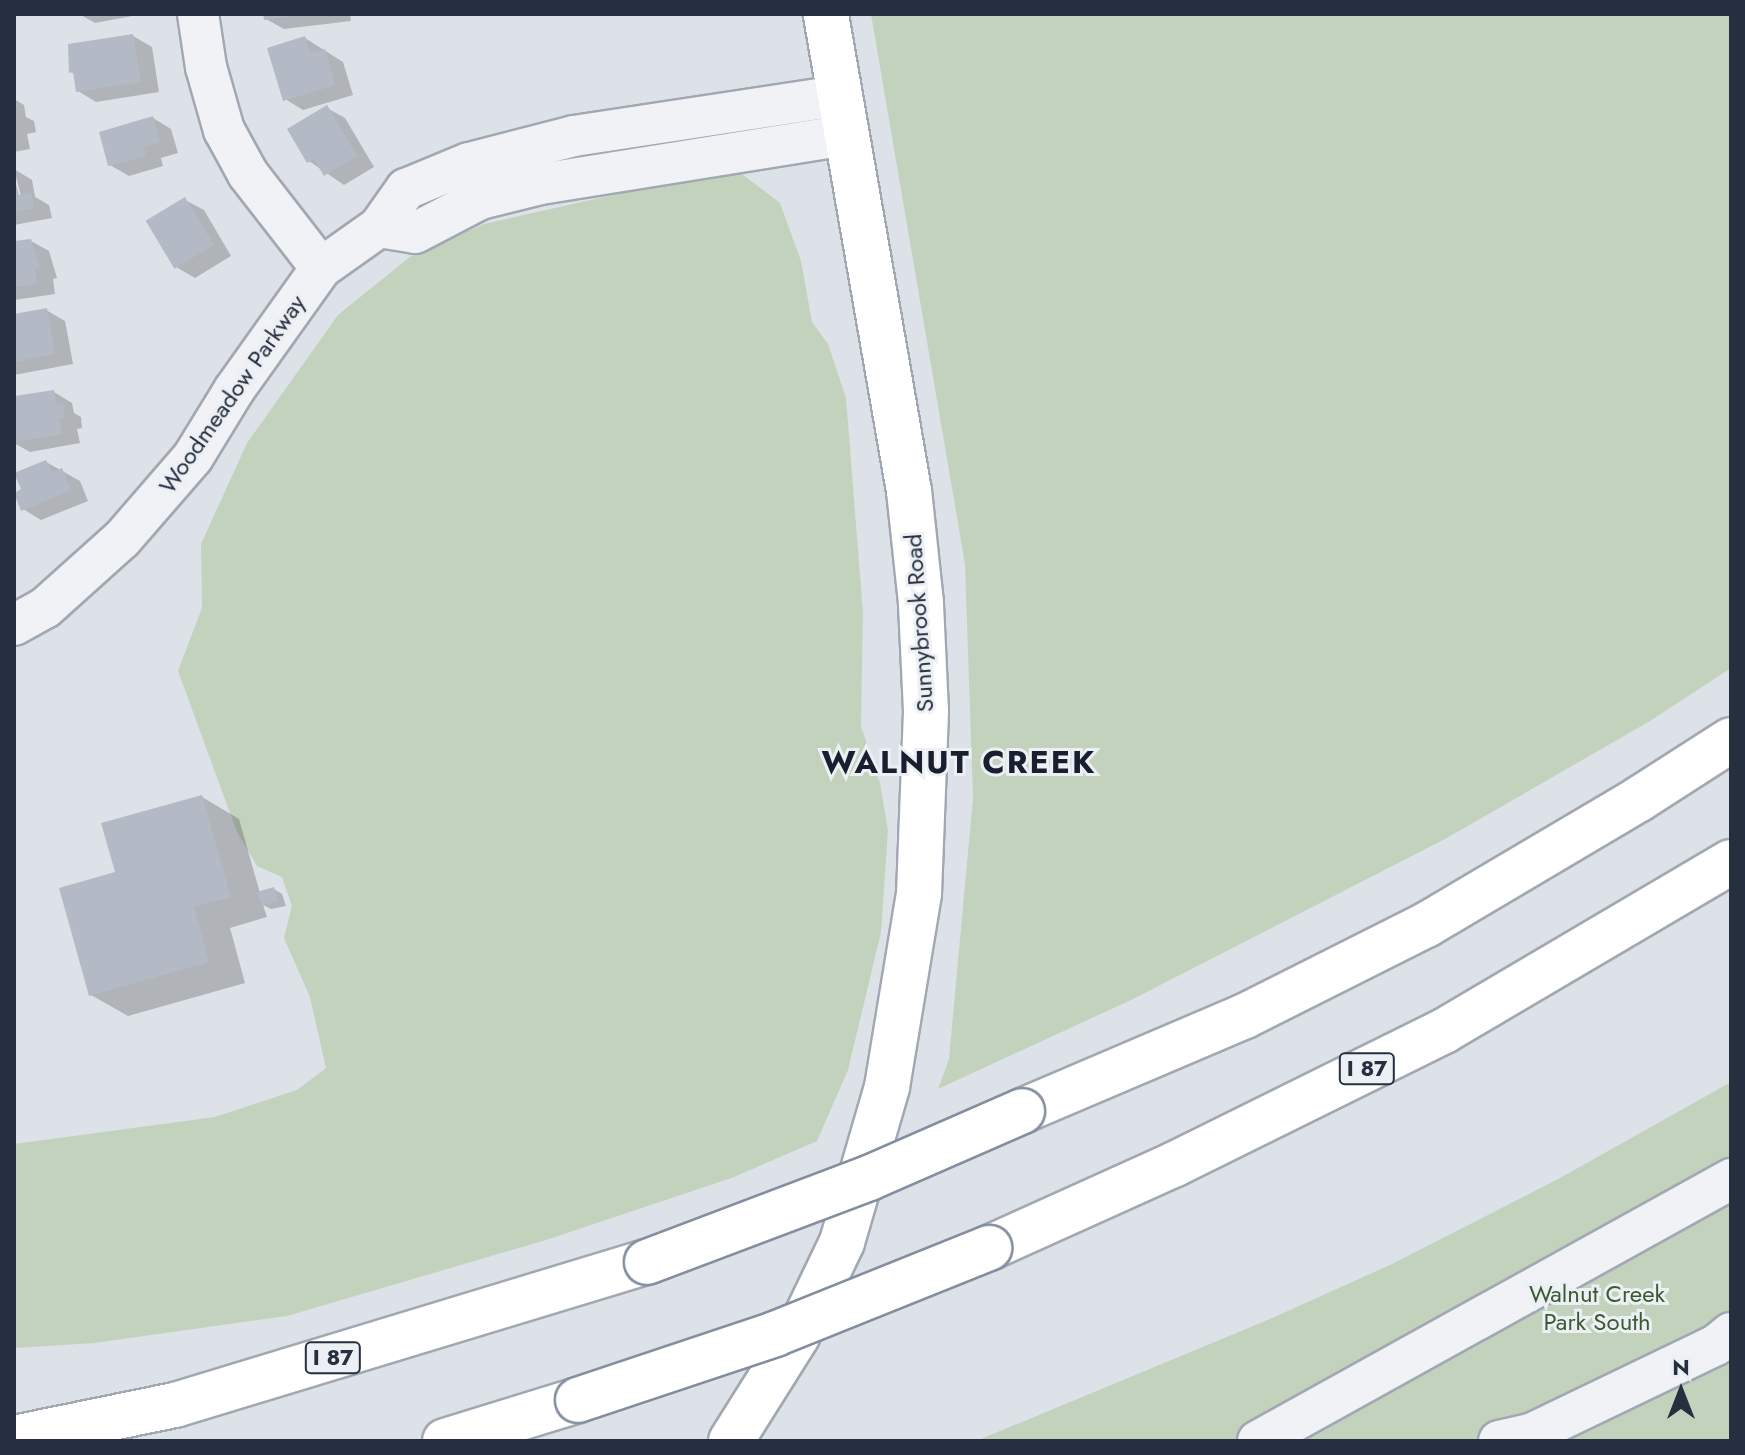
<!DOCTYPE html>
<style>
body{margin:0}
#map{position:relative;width:1745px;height:1455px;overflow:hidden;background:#dde1e8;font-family:Jost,sans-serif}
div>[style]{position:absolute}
.green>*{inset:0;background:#c3d2bd}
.shadow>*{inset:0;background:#0003}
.building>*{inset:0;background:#b4bac5;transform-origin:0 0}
.roads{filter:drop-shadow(2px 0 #a2a8b2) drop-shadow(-2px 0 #a2a8b2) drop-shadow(0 2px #a2a8b2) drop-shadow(0 -2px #a2a8b2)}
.minor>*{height:40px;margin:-20px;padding:0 20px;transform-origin:20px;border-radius:20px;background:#f0f2f6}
.major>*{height:44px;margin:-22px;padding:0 22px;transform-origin:22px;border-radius:22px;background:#fff}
.highway>*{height:44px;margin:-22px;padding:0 22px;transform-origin:22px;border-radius:22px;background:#fff}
.bridges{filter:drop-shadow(2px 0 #838e9f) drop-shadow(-2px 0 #838e9f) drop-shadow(0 2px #838e9f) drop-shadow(0 -2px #838e9f)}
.highway-bridge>*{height:44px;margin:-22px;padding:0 22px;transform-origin:22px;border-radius:22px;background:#fff}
span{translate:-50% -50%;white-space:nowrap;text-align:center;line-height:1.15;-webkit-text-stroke:6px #ecf0f5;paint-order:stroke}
.shield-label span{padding:2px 6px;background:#ecf0f5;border:2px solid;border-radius:6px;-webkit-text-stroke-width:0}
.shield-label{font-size:22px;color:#262f3f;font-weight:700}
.street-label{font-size:24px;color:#262f3f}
.park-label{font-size:24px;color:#3a5b32}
.district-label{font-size:32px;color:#18202f;font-weight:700;letter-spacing:2px}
.frame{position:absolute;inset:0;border:16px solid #262f3f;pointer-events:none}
.north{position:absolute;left:1641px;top:1351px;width:80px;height:80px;-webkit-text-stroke:6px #ecf0f5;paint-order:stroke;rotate:0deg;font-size:22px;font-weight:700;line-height:32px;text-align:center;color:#262f3f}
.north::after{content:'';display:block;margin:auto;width:28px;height:36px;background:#262f3f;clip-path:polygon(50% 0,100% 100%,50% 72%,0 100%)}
</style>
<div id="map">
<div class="green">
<div style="clip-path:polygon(871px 14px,1731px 14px,1731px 668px,1650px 721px,1445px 839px,1131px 1000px,938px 1089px,949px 1059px,973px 798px,965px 564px)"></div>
<div style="clip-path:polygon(734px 168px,780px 203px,801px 261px,812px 322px,828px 344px,846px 398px,863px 613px,861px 726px,880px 783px,888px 830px,881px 932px,848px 1070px,817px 1141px,734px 1177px,546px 1240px,287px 1316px,94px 1343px,14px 1348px,14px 1144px,215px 1117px,297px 1090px,326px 1068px,310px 997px,284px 938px,292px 906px,282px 877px,257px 866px,237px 832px,178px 671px,202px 608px,201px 544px,247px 443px,338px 315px,411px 256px,484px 224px)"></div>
<div style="clip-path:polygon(1731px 1082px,1731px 1441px,976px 1441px,1270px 1319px,1392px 1264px,1560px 1178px)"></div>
</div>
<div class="shadow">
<div style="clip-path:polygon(79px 14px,143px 14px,95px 23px)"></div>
<div style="clip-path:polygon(265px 14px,350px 14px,351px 21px,284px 29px,266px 19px)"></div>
<div style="clip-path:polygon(133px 36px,152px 47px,159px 92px,96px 102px,78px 91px,75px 74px,71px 72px)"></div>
<div style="clip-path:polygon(305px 38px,343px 62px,353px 95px,303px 110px,285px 99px)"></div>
<div style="clip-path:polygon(14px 99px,24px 105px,26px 117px,34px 121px,36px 132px,27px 134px,30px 149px,14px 152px)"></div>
<div style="clip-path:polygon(327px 108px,345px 118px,374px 167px,344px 185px,309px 161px)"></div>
<div style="clip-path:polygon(153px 118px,171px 129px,178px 153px,161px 158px,163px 166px,129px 176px,110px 165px)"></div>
<div style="clip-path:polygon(14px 169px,32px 180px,35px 197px,49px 205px,52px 218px,14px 225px,14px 179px,20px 205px,23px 204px)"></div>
<div style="clip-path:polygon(185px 200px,204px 210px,231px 256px,195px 278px,176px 267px)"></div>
<div style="clip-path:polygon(31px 241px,49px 251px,57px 278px,53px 279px,55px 294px,14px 300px,14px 243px)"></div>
<div style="clip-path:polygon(46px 310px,65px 321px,73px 364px,14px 375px,14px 316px)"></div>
<div style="clip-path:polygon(54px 392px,72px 403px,74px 413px,81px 417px,82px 428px,77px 429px,80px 443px,30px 452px,14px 443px,14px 398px)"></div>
<div style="clip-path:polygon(46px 462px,80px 481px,88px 501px,41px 520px,23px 509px,23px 490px)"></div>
<div style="clip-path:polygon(202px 797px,239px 819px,260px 893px,274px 889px,282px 894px,286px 906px,271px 909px,263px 905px,267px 917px,230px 928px,245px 983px,128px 1016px,91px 995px,117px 873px)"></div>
</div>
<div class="building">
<div style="clip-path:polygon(263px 14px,290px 14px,291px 16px,264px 20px)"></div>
<div style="clip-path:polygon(133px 34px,141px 82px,76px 92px,73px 72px,69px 73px,68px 44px)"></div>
<div style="clip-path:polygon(305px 36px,310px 53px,325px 49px,335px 85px,283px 101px,267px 48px)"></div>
<div style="clip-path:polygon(327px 105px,357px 156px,324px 176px,314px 159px,307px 163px,287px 129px)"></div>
<div style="clip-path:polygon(153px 116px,160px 142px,143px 147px,146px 156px,108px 166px,99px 132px)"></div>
<div style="clip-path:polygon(14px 176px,19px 195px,31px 192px,34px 208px,14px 212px)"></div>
<div style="left:185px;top:197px;width:56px;height:46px;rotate:59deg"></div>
<div style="clip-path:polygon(31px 239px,40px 268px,35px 269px,37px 284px,14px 287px,14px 241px)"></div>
<div style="clip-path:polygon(47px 308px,55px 354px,14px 362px,14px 314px)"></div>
<div style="clip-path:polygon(54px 390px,57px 405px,63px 404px,65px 418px,59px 419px,62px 434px,14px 442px,14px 396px)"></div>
<div style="clip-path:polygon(46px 460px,52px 472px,62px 468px,71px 490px,21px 511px,14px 493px,21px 489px,14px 473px)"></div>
<div style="clip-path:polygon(202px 795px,231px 897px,194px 907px,209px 962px,89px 996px,59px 888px,115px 872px,101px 823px)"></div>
<div style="left:274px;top:887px;width:15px;height:17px;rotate:74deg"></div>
</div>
<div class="roads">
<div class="minor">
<div style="left:198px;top:14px;width:54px;rotate:81.4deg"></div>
<div style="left:206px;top:67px;width:66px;rotate:74.1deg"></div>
<div style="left:224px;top:130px;width:50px;rotate:61.4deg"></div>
<div style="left:248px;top:174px;width:119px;rotate:52.2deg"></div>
<div style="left:379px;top:227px;width:36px;rotate:9deg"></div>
<div style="left:415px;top:233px;width:73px;rotate:-27.6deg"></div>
<div style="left:480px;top:199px;width:62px;rotate:-14deg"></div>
<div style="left:540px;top:184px;width:309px;rotate:-9.1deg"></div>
<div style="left:14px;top:625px;width:35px;rotate:-29deg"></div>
<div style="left:45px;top:608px;width:103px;rotate:-41.9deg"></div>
<div style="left:122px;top:539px;width:108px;rotate:-49.1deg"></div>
<div style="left:193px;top:457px;width:79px;rotate:-58.5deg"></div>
<div style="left:234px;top:390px;width:150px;rotate:-54.5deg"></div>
<div style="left:321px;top:268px;width:71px;rotate:-35.3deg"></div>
<div style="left:379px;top:227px;width:47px;rotate:-54.6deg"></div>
<div style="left:406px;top:189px;width:68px;rotate:-22.4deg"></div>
<div style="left:469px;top:163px;width:108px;rotate:-14.4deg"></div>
<div style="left:574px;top:136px;width:267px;rotate:-8.6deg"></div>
<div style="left:1258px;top:1441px;width:541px;rotate:-28.98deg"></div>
<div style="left:1499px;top:1441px;width:35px;rotate:-13deg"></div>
<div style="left:1533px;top:1433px;width:203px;rotate:-25.7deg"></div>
<div style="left:1716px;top:1345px;width:19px;rotate:-39deg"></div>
</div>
<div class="major">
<div style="left:731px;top:1441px;width:124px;rotate:-57.8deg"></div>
<div style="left:797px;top:1336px;width:104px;rotate:-64.4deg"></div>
<div style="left:842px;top:1242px;width:161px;rotate:-73.8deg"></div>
<div style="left:887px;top:1087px;width:196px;rotate:-80.6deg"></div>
<div style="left:919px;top:894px;width:183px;rotate:-87.8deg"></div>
<div style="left:926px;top:711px;width:108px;rotate:-92.7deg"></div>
<div style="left:921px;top:603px;width:113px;rotate:-96.1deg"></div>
<div style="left:909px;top:491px;width:484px;rotate:-99.9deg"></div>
</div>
<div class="highway">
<div style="left:1022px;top:1111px;width:242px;rotate:-23.1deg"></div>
<div style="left:1245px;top:1016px;width:203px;rotate:-26.7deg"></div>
<div style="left:1426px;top:925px;width:247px;rotate:-30.6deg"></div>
<div style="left:1639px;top:799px;width:109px;rotate:-32.7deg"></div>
<div style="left:989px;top:1248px;width:204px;rotate:-24.3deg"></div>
<div style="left:1175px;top:1164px;width:300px;rotate:-26.3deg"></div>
<div style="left:1444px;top:1031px;width:333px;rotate:-30.5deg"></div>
<div style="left:14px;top:1438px;width:164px;rotate:-11.6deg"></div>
<div style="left:175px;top:1405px;width:493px;rotate:-16.9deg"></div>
<div style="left:445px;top:1441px;width:139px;rotate:-17.1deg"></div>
</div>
</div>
<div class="bridges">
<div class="highway-bridge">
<div style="left:647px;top:1262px;width:237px;rotate:-20.7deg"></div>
<div style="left:869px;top:1178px;width:167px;rotate:-23.6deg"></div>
<div style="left:578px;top:1400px;width:208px;rotate:-18.5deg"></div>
<div style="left:775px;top:1334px;width:231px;rotate:-21.9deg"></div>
</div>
</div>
<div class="shield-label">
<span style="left:1367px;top:1069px">I 87</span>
<span style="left:333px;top:1358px">I 87</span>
</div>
<div class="street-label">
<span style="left:232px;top:394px;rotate:-55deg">Woodmeadow Parkway</span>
<span style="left:919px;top:623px;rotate:-94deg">Sunnybrook Road</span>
</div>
<div class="park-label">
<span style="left:1597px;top:1308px">Walnut Creek<br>Park South</span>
</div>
<div class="district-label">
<span style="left:959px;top:762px">WALNUT CREEK</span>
</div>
<div class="frame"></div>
<div class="north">N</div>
</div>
